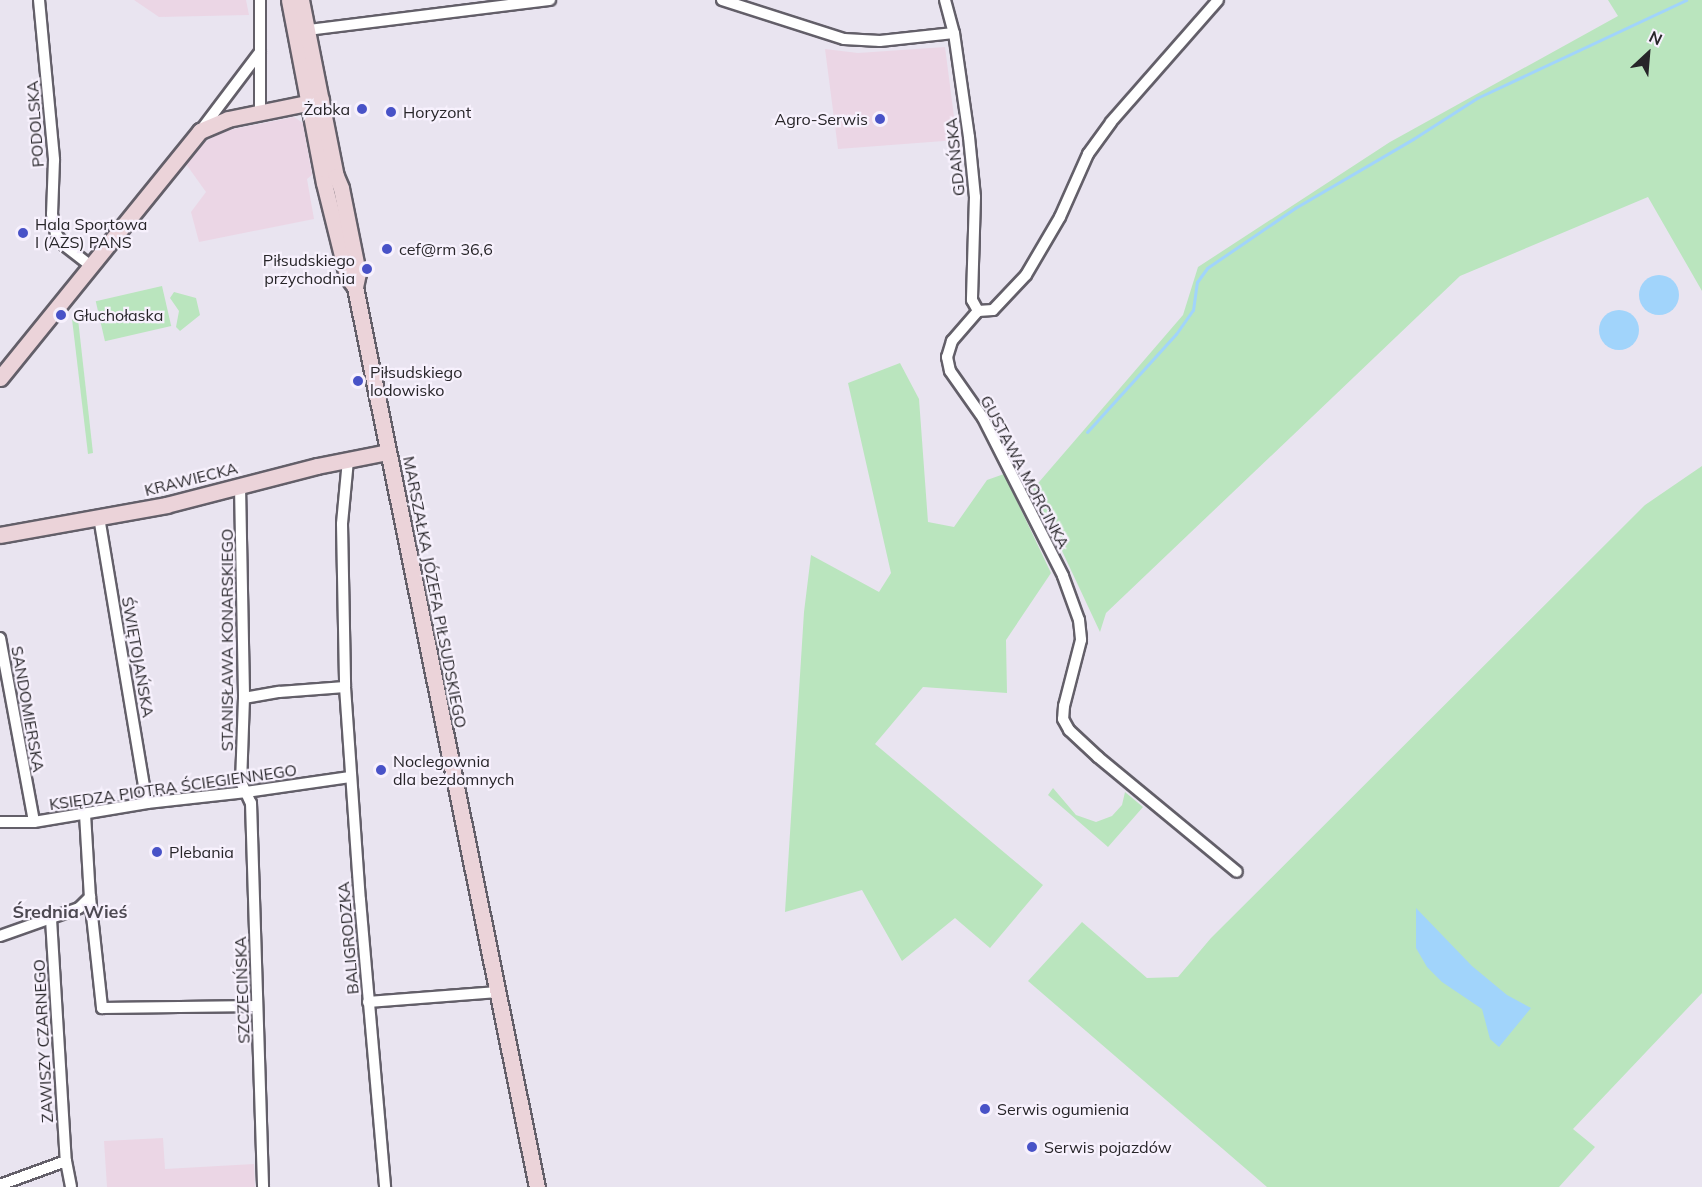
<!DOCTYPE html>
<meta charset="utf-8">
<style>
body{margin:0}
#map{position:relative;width:1702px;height:1187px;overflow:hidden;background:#e9e4f0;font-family:Mulish,sans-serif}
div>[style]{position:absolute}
.commercial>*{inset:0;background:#ebd6e5}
.green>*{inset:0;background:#bae5be;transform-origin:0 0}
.water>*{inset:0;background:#a1d4fb}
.round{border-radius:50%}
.stream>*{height:3px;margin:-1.5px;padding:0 1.5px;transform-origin:1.5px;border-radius:1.5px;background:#a1d4fb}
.roads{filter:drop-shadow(2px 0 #635f69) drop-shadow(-2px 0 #635f69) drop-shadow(0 2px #635f69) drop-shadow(0 -2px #635f69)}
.street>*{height:10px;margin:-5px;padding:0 5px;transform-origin:5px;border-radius:5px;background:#fff}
.secondary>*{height:15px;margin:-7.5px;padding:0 7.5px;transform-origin:7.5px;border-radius:7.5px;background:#ebd3d9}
.dots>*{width:16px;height:16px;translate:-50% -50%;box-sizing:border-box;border:3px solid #f7f1fd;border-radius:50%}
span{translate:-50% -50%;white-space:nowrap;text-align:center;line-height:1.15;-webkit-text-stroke:4.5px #f7f1fd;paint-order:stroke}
.poi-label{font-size:16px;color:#272529}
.right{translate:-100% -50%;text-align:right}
.left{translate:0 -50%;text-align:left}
.street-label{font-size:16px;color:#272529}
.neighbourhood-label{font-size:18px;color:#4d4952;font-weight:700}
.north{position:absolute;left:1618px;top:24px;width:60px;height:60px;-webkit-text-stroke:4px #f7f1fd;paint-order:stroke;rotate:26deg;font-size:16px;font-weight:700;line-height:24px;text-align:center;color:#272529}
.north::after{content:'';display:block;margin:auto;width:21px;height:27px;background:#272529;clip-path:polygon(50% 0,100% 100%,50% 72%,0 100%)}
</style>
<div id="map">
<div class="commercial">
<div style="clip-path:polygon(134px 0,246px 0,249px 15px,159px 17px)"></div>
<div style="clip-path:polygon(945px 47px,957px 140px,838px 149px,825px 49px,858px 53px)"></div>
<div style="clip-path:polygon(294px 117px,303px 123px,312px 175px,307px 179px,314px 219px,199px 242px,191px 212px,206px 192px,186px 164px,203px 143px,224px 131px)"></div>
<div style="clip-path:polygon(163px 1138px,165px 1169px,254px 1164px,255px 1187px,107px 1187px,104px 1141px)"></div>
</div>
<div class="green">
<div style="clip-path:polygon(1608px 0,1702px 0,1702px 291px,1648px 197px,1460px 276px,1106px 613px,1100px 632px,1033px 489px,1183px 315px,1198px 267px,1390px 142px,1618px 16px)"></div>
<div style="left:162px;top:286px;width:41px;height:68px;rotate:77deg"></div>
<div style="clip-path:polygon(174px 292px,196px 298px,200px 315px,180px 331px,176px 327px,179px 311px,170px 298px)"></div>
<div style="clip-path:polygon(72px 319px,78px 319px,93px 453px,88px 454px)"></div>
<div style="clip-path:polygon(900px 363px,919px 399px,928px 522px,954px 527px,987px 480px,1004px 474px,1051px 573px,1006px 640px,1007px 693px,923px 687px,875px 744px,1043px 885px,990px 948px,955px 918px,902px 961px,862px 890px,785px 912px,804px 612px,811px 555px,879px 592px,891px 573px,848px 383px)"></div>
<div style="clip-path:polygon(1702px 466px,1702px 993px,1573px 1129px,1595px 1147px,1559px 1187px,1267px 1187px,1028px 981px,1082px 922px,1147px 978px,1178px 977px,1211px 938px,1645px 505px)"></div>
<div style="clip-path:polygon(1053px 788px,1076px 815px,1096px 822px,1112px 816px,1122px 805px,1125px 792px,1143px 807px,1108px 847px,1048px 795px)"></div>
</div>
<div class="water">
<div class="round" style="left:1639px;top:275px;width:40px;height:40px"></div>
<div class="round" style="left:1599px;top:310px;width:40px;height:40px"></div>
<div style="clip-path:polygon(1416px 908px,1472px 966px,1507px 995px,1531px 1008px,1499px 1047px,1490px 1039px,1482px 1009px,1442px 982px,1427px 967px,1416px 948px)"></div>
</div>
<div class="stream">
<div style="left:1087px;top:432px;width:132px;rotate:-47.8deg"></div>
<div style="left:1176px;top:334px;width:29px;rotate:-55deg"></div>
<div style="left:1193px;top:310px;width:28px;rotate:-82deg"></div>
<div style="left:1197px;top:282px;width:17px;rotate:-54deg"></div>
<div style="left:1207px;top:268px;width:107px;rotate:-34.3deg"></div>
<div style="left:1295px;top:208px;width:137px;rotate:-30.3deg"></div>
<div style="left:1413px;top:139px;width:76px;rotate:-32.6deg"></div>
<div style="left:1477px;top:98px;width:231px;rotate:-25.1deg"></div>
</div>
<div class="roads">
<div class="street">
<div style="left:39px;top:0;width:161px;rotate:84.6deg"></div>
<div style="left:54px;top:160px;width:54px;rotate:92.1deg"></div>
<div style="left:52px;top:214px;width:20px;rotate:79deg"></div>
<div style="left:56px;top:234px;width:14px;rotate:54deg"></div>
<div style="left:64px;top:245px;width:34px;rotate:38deg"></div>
<div style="left:260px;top:0;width:111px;rotate:90deg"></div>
<div style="left:722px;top:0;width:128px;rotate:17.7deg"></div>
<div style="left:844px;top:39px;width:36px;rotate:3deg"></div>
<div style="left:880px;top:41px;width:74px;rotate:-6.2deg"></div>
<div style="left:945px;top:0;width:34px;rotate:75deg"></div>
<div style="left:954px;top:33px;width:105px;rotate:81.8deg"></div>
<div style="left:969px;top:137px;width:60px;rotate:84.3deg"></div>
<div style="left:975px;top:197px;width:103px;rotate:91.7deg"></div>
<div style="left:972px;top:300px;width:13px;rotate:61deg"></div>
<div style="left:300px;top:31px;width:252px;rotate:-7.1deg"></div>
<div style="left:201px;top:130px;width:98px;rotate:-52.9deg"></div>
<div style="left:978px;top:311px;width:40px;rotate:131deg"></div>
<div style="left:952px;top:341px;width:17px;rotate:107deg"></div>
<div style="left:947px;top:357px;width:14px;rotate:78deg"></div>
<div style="left:950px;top:371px;width:57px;rotate:54.9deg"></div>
<div style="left:983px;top:418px;width:177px;rotate:63.1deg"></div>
<div style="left:1063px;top:576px;width:47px;rotate:70deg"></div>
<div style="left:1079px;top:620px;width:20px;rotate:84deg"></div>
<div style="left:1081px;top:640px;width:68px;rotate:104.4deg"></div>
<div style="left:1064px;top:706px;width:13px;rotate:94deg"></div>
<div style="left:1063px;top:719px;width:13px;rotate:61deg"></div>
<div style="left:1069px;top:730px;width:40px;rotate:43deg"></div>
<div style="left:1098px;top:757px;width:180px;rotate:39.6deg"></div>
<div style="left:978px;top:311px;width:15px;rotate:-4deg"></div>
<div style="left:993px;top:310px;width:48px;rotate:-46.7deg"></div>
<div style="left:1026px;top:275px;width:67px;rotate:-59.6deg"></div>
<div style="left:1060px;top:217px;width:69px;rotate:-66deg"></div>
<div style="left:1088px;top:154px;width:39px;rotate:-54deg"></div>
<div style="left:1111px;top:122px;width:162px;rotate:-48.7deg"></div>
<div style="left:348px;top:460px;width:64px;rotate:95.4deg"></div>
<div style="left:342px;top:524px;width:163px;rotate:88.9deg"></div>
<div style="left:345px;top:687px;width:214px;rotate:86deg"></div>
<div style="left:360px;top:900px;width:288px;rotate:85deg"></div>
<div style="left:240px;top:486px;width:212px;rotate:88.9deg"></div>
<div style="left:244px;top:698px;width:84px;rotate:92deg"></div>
<div style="left:241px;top:782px;width:23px;rotate:65deg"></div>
<div style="left:251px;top:803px;width:384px;rotate:88.2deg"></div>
<div style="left:99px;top:517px;width:290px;rotate:80.5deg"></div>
<div style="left:0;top:638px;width:187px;rotate:79.5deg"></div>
<div style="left:244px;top:698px;width:36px;rotate:-10deg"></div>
<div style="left:279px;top:692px;width:66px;rotate:-4.3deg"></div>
<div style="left:85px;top:814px;width:83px;rotate:86.6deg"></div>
<div style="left:90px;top:897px;width:112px;rotate:83.8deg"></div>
<div style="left:102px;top:1008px;width:155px;rotate:-0.7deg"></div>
<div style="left:0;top:822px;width:34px"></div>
<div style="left:34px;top:822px;width:115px;rotate:-9.5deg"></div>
<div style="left:147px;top:803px;width:100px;rotate:-6.3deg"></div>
<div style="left:246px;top:792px;width:105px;rotate:-8.2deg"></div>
<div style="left:51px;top:919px;width:242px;rotate:86.5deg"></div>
<div style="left:66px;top:1161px;width:26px;rotate:79deg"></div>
<div style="left:0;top:936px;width:84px;rotate:-19.5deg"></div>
<div style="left:79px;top:908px;width:16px;rotate:-45deg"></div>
<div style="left:368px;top:1002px;width:130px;rotate:-4.4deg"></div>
<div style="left:0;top:1185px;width:70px;rotate:-20deg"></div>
</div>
<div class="secondary">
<div style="left:289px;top:0;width:186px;rotate:79.2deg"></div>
<div style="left:324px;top:183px;width:96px;rotate:76.1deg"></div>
<div style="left:347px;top:276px;width:14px;rotate:54deg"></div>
<div style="left:301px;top:0;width:179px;rotate:78.8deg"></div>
<div style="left:336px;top:176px;width:13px;rotate:67deg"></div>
<div style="left:341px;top:188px;width:87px;rotate:78.7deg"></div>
<div style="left:358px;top:273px;width:14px;rotate:102deg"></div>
<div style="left:355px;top:287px;width:918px;rotate:78.57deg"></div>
<div style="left:0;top:378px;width:318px;rotate:-51deg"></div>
<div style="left:200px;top:131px;width:30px;rotate:-23deg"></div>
<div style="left:228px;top:119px;width:95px;rotate:-11.5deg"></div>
<div style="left:0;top:535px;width:169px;rotate:-10.2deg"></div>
<div style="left:166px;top:505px;width:156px;rotate:-14.5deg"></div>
<div style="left:317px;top:466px;width:72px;rotate:-11.2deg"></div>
</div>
</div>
<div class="dots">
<div style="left:362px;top:109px;background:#4852c7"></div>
<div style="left:391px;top:112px;background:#4852c7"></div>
<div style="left:880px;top:119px;background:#4852c7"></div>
<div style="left:23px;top:233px;background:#4852c7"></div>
<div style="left:387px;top:249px;background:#4852c7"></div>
<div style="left:367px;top:269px;background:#4852c7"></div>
<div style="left:61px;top:315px;background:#4852c7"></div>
<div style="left:358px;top:381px;background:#4852c7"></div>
<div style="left:381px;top:770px;background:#4852c7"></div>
<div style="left:157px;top:852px;background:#4852c7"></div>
<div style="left:985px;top:1109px;background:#4852c7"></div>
<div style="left:1032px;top:1147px;background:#4852c7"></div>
</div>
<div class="poi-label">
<span class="right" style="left:350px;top:109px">Żabka</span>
<span class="left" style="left:403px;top:112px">Horyzont</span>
<span class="right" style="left:868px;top:119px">Agro-Serwis</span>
<span class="left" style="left:35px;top:233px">Hala Sportowa<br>I (AZS) PANS</span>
<span class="left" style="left:399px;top:249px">cef@rm 36,6</span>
<span class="right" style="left:355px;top:269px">Piłsudskiego<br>przychodnia</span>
<span class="left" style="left:73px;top:315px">Głuchołaska</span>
<span class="left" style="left:370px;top:381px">Piłsudskiego<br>lodowisko</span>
<span class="left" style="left:393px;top:770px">Noclegownia<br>dla bezdomnych</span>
<span class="left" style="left:169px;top:852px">Plebania</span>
<span class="left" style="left:997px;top:1109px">Serwis ogumienia</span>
<span class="left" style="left:1044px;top:1147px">Serwis pojazdów</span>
</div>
<div class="street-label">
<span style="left:35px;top:124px;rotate:-94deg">PODOLSKA</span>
<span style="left:955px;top:157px;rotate:-96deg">GDAŃSKA</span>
<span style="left:1025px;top:472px;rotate:62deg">GUSTAWA MORCINKA</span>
<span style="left:191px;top:479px;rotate:-14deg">KRAWIECKA</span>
<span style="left:435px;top:592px;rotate:79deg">MARSZAŁKA JÓZEFA PIŁSUDSKIEGO</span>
<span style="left:227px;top:640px;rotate:-90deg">STANISŁAWA KONARSKIEGO</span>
<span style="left:138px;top:657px;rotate:80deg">ŚWIĘTOJAŃSKA</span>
<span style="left:28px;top:709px;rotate:80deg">SANDOMIERSKA</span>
<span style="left:173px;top:787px;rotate:-8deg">KSIĘDZA PIOTRA ŚCIEGIENNEGO</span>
<span style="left:348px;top:938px;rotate:-95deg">BALIGRODZKA</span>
<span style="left:242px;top:990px;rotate:-92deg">SZCZECIŃSKA</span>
<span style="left:43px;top:1041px;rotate:-93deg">ZAWISZY CZARNEGO</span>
</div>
<div class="neighbourhood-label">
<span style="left:70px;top:912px">Średnia Wieś</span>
</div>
<div class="north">N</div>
</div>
